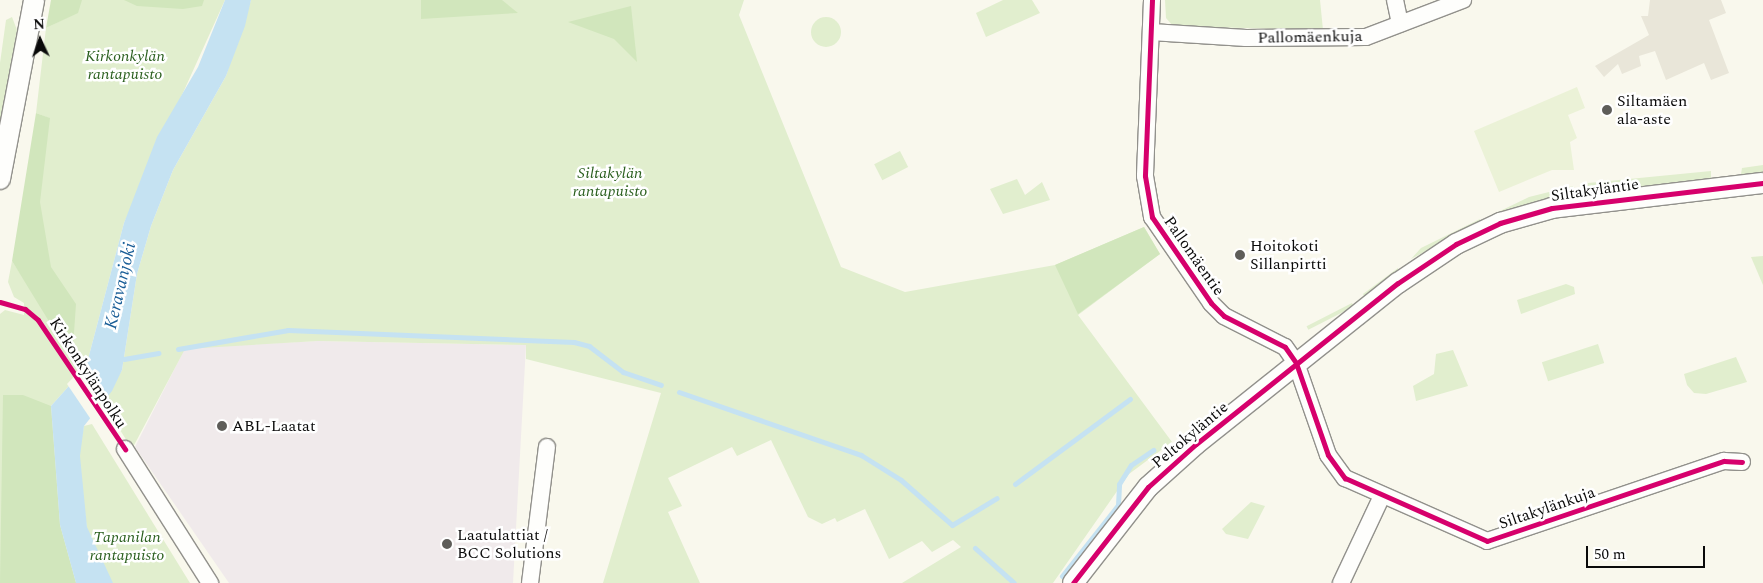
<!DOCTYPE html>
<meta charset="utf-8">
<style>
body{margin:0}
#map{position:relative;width:1763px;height:583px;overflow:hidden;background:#f9f8ed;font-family:Spectral,serif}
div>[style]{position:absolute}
.industrial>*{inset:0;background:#f0eaeb}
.green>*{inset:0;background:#e1eece;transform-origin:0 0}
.round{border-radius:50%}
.forest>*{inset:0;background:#d1e6bc}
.pitch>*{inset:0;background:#ebf2d7}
.plaza>*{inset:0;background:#e9e6d9}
.water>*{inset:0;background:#c5e2f2}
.pier>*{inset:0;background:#f9f8ed}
.stream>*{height:5px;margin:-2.5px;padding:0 2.5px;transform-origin:2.5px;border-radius:2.5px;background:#c5e2f2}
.roads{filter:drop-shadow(1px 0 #92918c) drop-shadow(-1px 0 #92918c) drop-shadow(0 1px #92918c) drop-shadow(0 -1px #92918c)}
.minor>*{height:16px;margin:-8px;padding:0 8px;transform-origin:8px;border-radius:8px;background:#fefefc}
.tertiary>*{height:20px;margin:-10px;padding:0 10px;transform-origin:10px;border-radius:10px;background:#fefefc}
.cycleway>*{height:5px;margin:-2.5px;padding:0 2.5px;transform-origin:2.5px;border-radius:2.5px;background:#d6006c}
.dots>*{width:14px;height:14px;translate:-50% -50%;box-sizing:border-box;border:2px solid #fff;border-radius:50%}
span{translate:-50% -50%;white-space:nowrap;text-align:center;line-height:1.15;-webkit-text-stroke:5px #fff;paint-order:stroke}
.street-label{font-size:16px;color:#0a0a0a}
.park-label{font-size:16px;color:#2a5f1e;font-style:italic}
.poi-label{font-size:16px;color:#0a0a0a}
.left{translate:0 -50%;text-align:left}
.water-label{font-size:18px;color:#195d96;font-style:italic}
.north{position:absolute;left:15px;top:15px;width:50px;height:50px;-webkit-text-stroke:4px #fff;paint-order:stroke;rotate:357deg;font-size:14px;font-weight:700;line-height:20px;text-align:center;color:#0a0a0a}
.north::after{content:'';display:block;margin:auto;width:18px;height:22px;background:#0a0a0a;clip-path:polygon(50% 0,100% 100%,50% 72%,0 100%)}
.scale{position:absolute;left:1586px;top:546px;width:119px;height:22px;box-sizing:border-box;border:2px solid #0a0a0a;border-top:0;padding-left:6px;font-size:15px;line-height:18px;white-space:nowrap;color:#0a0a0a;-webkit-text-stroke:4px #fff;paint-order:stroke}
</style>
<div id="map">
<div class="industrial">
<div style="clip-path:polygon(318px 341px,526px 345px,513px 583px,229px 583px,135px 447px,185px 348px)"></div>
</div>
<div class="green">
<div style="clip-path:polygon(73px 0,225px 0,124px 223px,86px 367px,51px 406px,60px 525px,76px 583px,0 583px,0 314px,5px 310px,24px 315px,24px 303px,14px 297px,8px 282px,12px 261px,25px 281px,49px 118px,36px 113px,46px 28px,70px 16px)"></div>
<div style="clip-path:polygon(251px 0,744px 0,739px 15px,841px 267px,905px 292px,1055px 265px,1144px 227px,1160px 254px,1078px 315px,1172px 442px,1129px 474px,1053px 583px,902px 583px,961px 547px,953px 540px,932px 552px,922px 541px,889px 559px,865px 509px,837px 522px,835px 518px,822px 524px,808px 517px,771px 440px,737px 456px,732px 447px,668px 478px,682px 506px,668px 512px,700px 583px,603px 583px,661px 393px,526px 359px,526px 345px,318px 341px,185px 349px,132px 449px,103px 403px,122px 370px,137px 274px,151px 226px,173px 170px,226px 76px)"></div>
<div style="clip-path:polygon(1003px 0,1032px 0,1040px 13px,986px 37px,976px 13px)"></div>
<div style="clip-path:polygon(1165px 0,1320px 0,1323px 30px,1173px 26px,1166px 18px)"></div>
<div class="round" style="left:811px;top:17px;width:30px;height:30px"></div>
<div style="clip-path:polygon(12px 17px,17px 30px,0 123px,0 63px,6px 20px)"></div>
<div style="left:900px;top:151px;width:18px;height:29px;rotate:63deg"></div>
<div style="clip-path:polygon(1763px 165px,1763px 175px,1741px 174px,1742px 168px)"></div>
<div style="clip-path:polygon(1711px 171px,1711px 180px,1587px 191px,1588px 183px)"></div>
<div style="clip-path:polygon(1017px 179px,1025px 195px,1042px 182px,1050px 200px,1003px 214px,990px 189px)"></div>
<div style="clip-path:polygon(1573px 186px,1575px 195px,1496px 213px,1529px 197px)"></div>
<div style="clip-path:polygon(1480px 219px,1479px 223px,1411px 259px,1421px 248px)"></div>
<div style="clip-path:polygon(1763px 256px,1763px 285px,1751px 257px)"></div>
<div style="clip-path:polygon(1398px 268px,1398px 272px,1365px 298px,1363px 294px)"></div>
<div style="clip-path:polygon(1566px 284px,1574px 287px,1575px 294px,1521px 314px,1517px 300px)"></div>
<div style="left:1352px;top:303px;width:4px;height:51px;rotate:63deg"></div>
<div style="left:1598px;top:344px;width:20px;height:59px;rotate:72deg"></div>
<div style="clip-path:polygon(1453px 350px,1468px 386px,1416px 401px,1413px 386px,1434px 374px,1436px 354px)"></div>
<div style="clip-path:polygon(1736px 357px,1747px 382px,1706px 394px,1694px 393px,1687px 385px,1684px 374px)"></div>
<div style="clip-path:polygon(92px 424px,190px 583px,108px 583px,88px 538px,78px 456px,84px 426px)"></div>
<div style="clip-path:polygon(1251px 502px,1265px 506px,1248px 539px,1226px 534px,1222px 529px)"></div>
</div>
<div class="forest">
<div style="clip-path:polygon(51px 0,82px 0,78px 13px,46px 28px)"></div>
<div style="clip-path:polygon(124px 0,204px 0,202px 6px,183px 9px,137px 6px)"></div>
<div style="clip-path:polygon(421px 0,502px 0,518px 13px,421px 19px)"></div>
<div style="clip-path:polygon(631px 6px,637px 62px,614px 39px,568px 22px)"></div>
<div style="clip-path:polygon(36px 113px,50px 118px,40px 202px,51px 267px,76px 304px,73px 347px,61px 341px,12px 261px)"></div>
<div style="clip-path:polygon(1144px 227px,1160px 254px,1078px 314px,1055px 265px)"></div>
<div style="clip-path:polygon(3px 395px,23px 395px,51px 406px,60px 525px,76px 583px,0 583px)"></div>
</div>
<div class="pitch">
<div style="clip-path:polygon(1577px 87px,1585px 108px,1568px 115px,1577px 138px,1570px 142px,1574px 170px,1552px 170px,1499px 192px,1474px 131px)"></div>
</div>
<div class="plaza">
<div style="clip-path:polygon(1650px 0,1721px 0,1726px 13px,1709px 20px,1729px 73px,1711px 80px,1704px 63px,1666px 80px,1655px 51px,1639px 56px,1641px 66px,1622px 74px,1618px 64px,1604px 77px,1595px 66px,1649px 35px,1641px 16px,1648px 16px)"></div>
</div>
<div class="water">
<div style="clip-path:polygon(225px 0,251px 0,245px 26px,226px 76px,173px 170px,151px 226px,137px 274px,122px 370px,112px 391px,84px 426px,80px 456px,87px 527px,113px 583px,76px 583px,60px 525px,51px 406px,86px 367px,124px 223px,157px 137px,198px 67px)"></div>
</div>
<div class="pier">
<div style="clip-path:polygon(81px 369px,104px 405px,92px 421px,67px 384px)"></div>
</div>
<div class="stream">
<div style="left:178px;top:349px;width:112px;rotate:-9.8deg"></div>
<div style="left:288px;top:330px;width:286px;rotate:2.4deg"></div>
<div style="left:574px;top:342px;width:16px;rotate:15deg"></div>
<div style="left:589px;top:346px;width:43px;rotate:37.4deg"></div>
<div style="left:623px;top:372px;width:40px;rotate:18.9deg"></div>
<div style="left:124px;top:359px;width:35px;rotate:-10deg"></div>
<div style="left:679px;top:392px;width:193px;rotate:19.1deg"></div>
<div style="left:861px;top:455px;width:47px;rotate:32deg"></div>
<div style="left:901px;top:480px;width:68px;rotate:41.4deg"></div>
<div style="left:952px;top:525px;width:52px;rotate:-31deg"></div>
<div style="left:1015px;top:484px;width:143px;rotate:-36.5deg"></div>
<div style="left:975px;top:548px;width:52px;rotate:41.9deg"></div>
<div style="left:1062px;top:576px;width:90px;rotate:-51.7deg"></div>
<div style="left:1118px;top:505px;width:21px;rotate:-87deg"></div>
<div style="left:1119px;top:484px;width:22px;rotate:-58deg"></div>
<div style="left:1131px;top:465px;width:27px;rotate:-34deg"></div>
</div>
<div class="roads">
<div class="minor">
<div style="left:1152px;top:0;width:176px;rotate:92.3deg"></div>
<div style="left:1145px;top:176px;width:42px;rotate:80.3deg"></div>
<div style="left:1152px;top:217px;width:104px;rotate:55.5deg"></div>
<div style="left:1211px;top:303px;width:18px;rotate:45deg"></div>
<div style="left:1224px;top:316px;width:68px;rotate:26.9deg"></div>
<div style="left:1285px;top:347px;width:19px;rotate:55deg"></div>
<div style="left:1296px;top:363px;width:97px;rotate:70.8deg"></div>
<div style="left:1328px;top:455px;width:29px;rotate:54deg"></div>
<div style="left:1345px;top:478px;width:155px;rotate:23.9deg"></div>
<div style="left:1487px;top:541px;width:250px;rotate:-18.7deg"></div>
<div style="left:1724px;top:461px;width:18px;rotate:3deg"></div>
<div style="left:1395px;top:0;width:24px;rotate:78deg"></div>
<div style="left:1151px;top:32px;width:95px;rotate:3.6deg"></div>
<div style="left:1246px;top:38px;width:120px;rotate:-0.5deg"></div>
<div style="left:1366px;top:37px;width:104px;rotate:-20.9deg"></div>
<div style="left:125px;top:449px;width:159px;rotate:57.6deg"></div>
<div style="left:530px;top:583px;width:137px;rotate:-82.9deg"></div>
<div style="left:1341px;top:583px;width:96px;rotate:-64.8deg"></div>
</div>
<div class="tertiary">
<div style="left:0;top:179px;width:182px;rotate:-79.2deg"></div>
<div style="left:1073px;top:583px;width:122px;rotate:-52deg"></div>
<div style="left:1148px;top:487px;width:64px;rotate:-41.9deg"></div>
<div style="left:1196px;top:444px;width:258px;rotate:-38.6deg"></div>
<div style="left:1398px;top:283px;width:70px;rotate:-33.9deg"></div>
<div style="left:1456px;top:244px;width:49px;rotate:-25.5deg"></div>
<div style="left:1500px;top:223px;width:54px;rotate:-16.1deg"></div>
<div style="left:1552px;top:208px;width:212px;rotate:-6.8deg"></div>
</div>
</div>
<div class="cycleway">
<div style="left:1152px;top:0;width:176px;rotate:92.3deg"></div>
<div style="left:1145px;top:176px;width:42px;rotate:80.3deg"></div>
<div style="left:1152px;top:217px;width:104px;rotate:55.5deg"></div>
<div style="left:1211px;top:303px;width:18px;rotate:45deg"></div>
<div style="left:1224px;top:316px;width:68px;rotate:26.9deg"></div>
<div style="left:1285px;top:347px;width:19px;rotate:55deg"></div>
<div style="left:1296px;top:363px;width:97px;rotate:70.8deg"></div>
<div style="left:1328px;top:455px;width:29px;rotate:54deg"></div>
<div style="left:1345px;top:478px;width:155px;rotate:23.9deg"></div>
<div style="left:1487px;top:541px;width:250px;rotate:-18.7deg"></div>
<div style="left:1724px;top:461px;width:18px;rotate:3deg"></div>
<div style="left:0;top:302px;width:26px;rotate:16deg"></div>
<div style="left:25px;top:309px;width:17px;rotate:40deg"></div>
<div style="left:38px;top:320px;width:156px;rotate:56deg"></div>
<div style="left:1073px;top:583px;width:122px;rotate:-52deg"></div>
<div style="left:1148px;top:487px;width:64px;rotate:-41.9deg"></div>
<div style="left:1196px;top:444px;width:258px;rotate:-38.6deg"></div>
<div style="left:1398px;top:283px;width:70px;rotate:-33.9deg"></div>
<div style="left:1456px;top:244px;width:49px;rotate:-25.5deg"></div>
<div style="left:1500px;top:223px;width:54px;rotate:-16.1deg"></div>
<div style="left:1552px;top:208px;width:212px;rotate:-6.8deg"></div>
</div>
<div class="dots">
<div style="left:1607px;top:110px;background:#5e5d59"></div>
<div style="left:1240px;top:255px;background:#5e5d59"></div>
<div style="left:222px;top:426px;background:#5e5d59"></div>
<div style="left:447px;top:544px;background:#5e5d59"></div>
</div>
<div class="street-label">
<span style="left:1310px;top:37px;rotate:-1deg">Pallomäenkuja</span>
<span style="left:1595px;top:190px;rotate:-8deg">Siltakyläntie</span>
<span style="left:1194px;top:256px;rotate:55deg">Pallomäentie</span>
<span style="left:88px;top:373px;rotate:57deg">Kirkonkylänpolku</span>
<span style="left:1190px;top:435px;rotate:-40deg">Peltokyläntie</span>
<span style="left:1547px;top:508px;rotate:-19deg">Siltakylänkuja</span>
</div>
<div class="park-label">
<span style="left:125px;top:65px">Kirkonkylän<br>rantapuisto</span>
<span style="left:610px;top:182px">Siltakylän<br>rantapuisto</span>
<span style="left:127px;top:546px">Tapanilan<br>rantapuisto</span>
</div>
<div class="poi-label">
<span class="left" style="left:1617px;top:110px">Siltamäen<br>ala-aste</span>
<span class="left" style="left:1250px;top:255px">Hoitokoti<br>Sillanpirtti</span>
<span class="left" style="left:232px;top:426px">ABL-Laatat</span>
<span class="left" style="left:457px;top:544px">Laatulattiat /<br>BCC Solutions</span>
</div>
<div class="water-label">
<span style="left:121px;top:286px;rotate:-77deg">Keravanjoki</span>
</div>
<div class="north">N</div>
<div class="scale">50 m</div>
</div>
